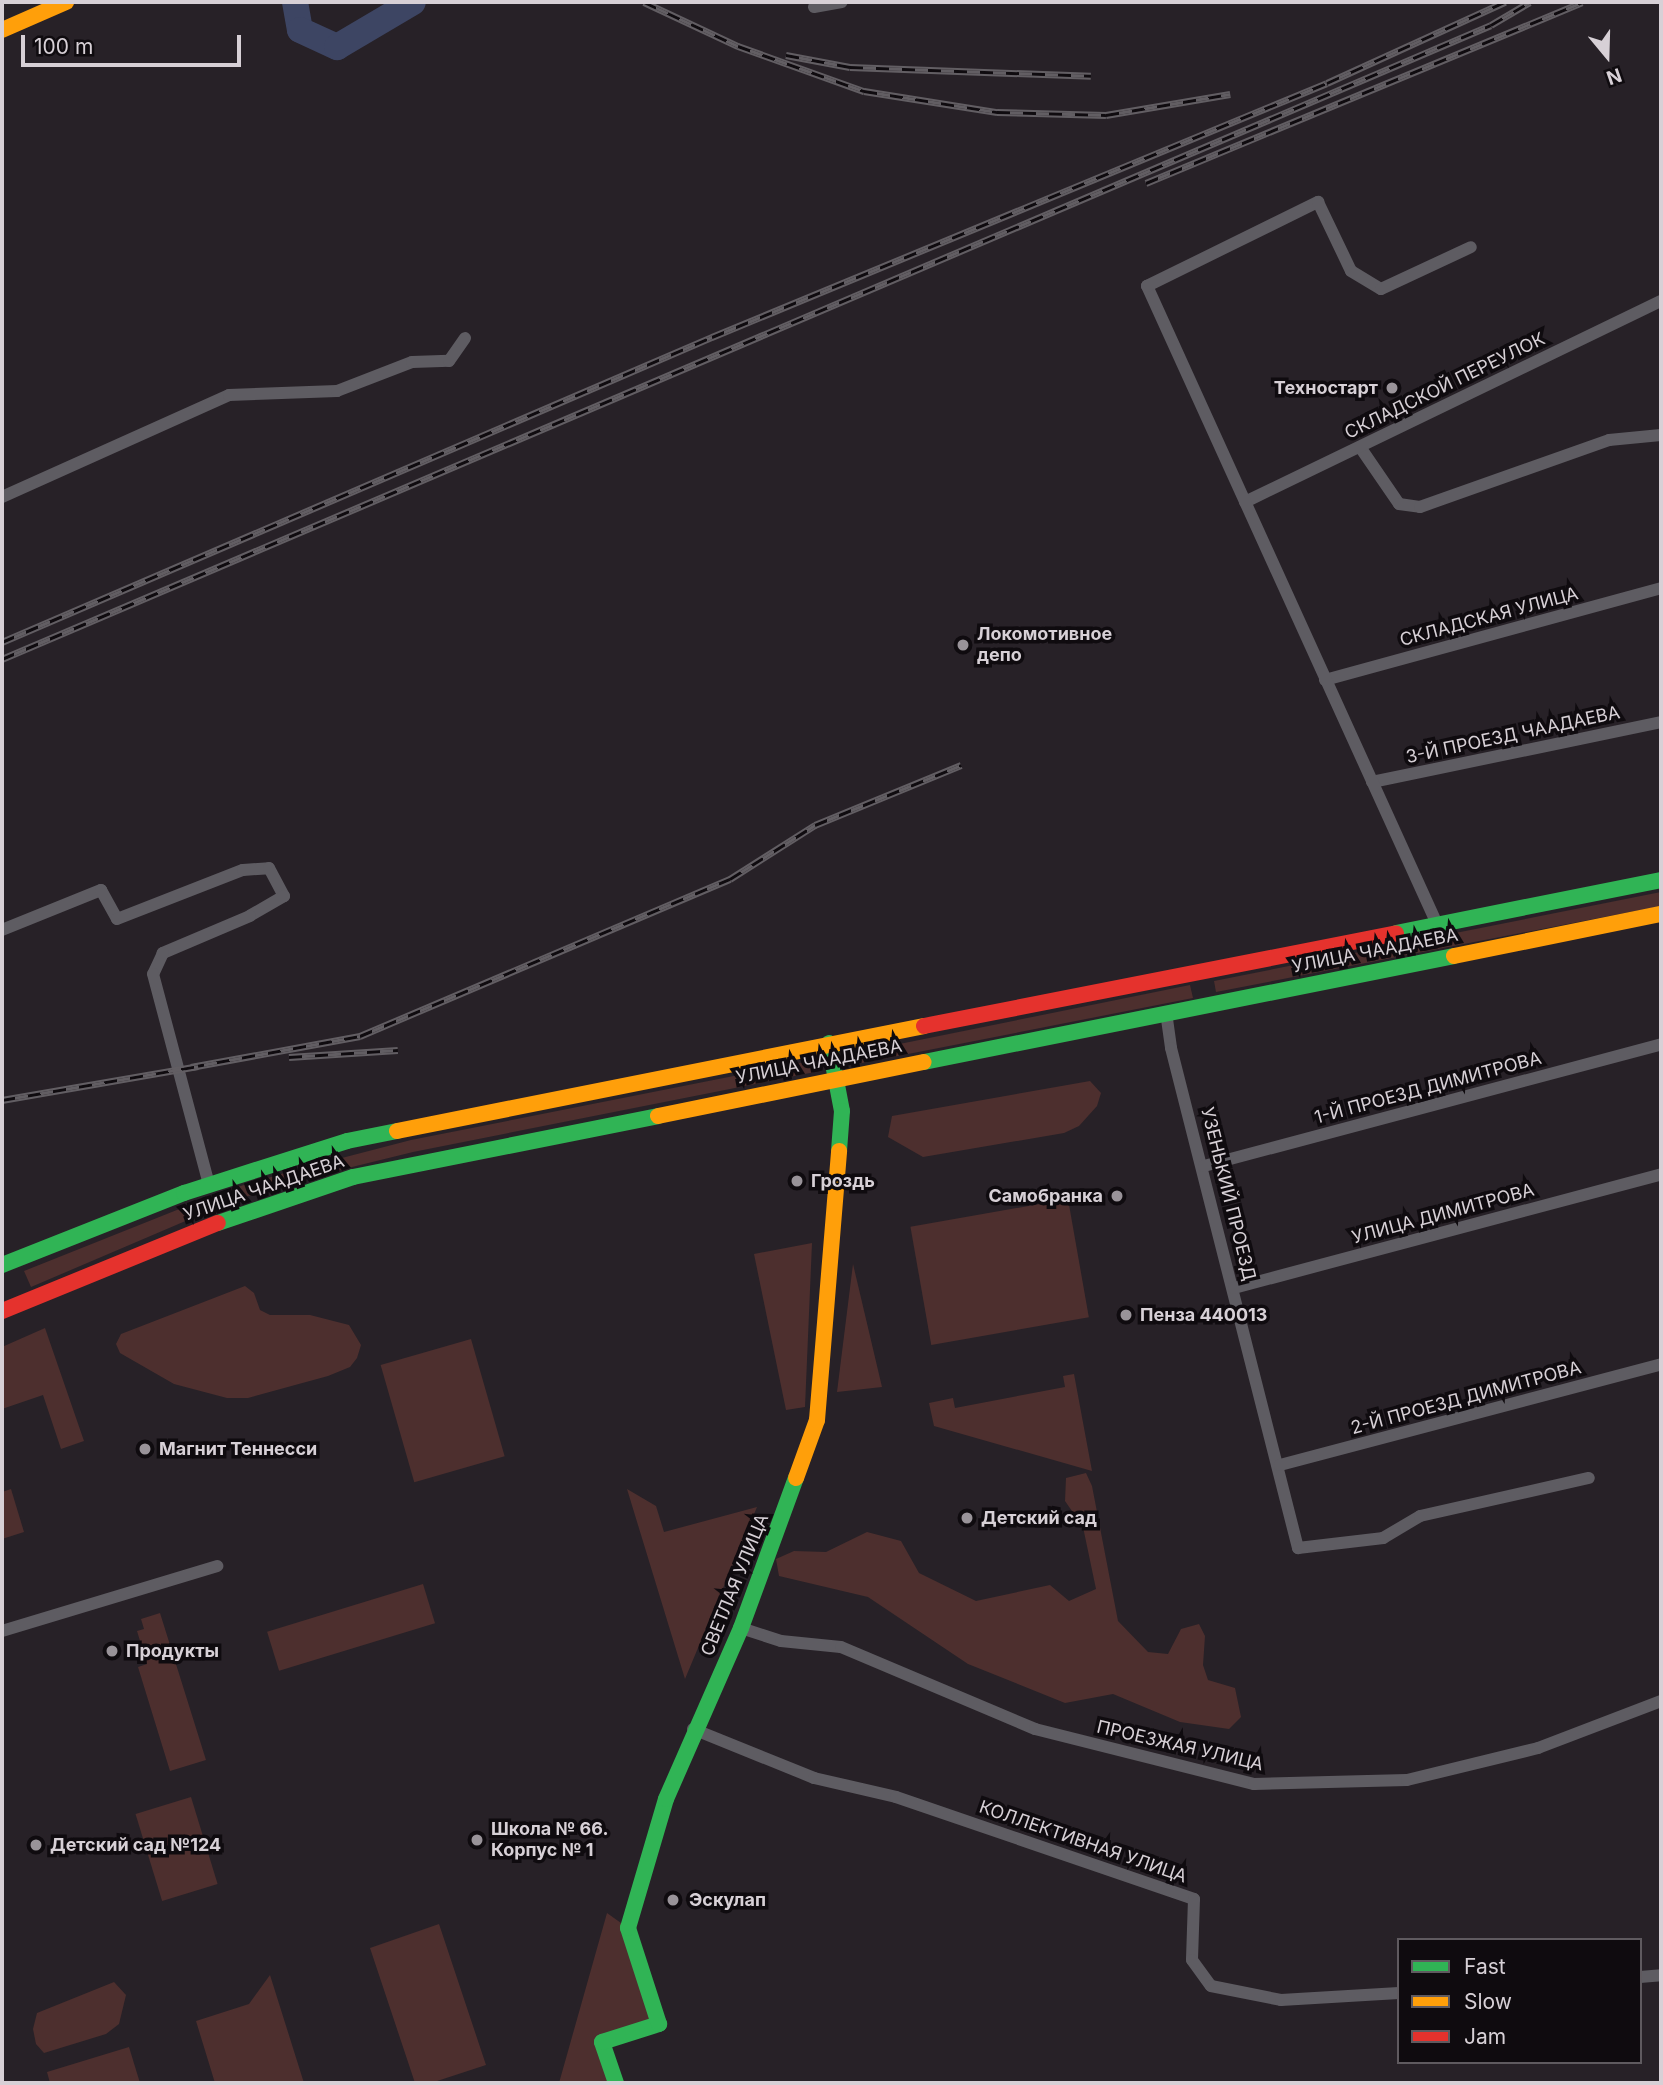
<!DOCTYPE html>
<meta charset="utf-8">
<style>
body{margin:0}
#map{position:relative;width:1663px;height:2085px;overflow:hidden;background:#272127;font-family:Inter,sans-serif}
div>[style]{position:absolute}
.green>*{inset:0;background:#4d2f2e;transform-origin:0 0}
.river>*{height:26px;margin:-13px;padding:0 13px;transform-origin:13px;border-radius:13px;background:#3d4563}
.street>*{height:12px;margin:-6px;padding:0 6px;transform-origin:6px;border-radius:6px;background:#5e5c62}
.fast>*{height:16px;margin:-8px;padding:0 8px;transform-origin:8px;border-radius:8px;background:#30b455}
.slow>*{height:16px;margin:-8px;padding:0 8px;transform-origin:8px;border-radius:8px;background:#ff9f0a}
.jam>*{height:16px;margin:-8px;padding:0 8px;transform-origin:8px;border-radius:8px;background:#e5322d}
.rail>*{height:7px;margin-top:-3.5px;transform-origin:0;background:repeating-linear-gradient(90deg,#0f0b0f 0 13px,#625e63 0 26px);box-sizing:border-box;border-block:2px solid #625e63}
.dots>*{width:19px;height:19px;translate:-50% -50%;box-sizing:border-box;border:4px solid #0f0b0f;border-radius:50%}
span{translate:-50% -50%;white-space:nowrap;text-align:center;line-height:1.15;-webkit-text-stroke:7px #0f0b0f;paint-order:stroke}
.street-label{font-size:18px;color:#d7d0d6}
.poi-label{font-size:18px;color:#d7d0d6;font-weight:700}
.right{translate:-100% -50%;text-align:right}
.left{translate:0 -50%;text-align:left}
.frame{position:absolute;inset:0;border:4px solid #d7d0d6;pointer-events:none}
.legend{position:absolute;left:1397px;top:1938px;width:245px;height:126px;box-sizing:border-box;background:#0f0b0f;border:2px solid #5f5a5f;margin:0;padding:9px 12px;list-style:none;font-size:21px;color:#d7d0d6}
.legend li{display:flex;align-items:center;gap:14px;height:35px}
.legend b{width:35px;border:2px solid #5f5a5f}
.north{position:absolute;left:1572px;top:21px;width:70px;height:70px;-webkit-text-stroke:5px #0f0b0f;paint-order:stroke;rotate:161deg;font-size:19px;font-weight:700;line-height:28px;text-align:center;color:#d7d0d6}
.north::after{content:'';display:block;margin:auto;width:24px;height:32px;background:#d7d0d6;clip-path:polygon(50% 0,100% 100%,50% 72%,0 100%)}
.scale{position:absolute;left:21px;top:35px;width:220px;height:32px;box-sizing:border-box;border:4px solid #d7d0d6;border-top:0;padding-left:9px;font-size:21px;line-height:24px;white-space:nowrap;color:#d7d0d6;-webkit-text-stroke:5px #0f0b0f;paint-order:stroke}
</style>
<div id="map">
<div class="green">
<div style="clip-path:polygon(1661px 892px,1661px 906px,1216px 992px,1214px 981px)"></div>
<div style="clip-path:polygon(1190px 985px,1193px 998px,857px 1064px,851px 1059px,855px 1053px)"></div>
<div style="clip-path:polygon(820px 1059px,820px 1071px,413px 1152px,291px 1182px,230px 1202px,31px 1287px,24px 1271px,227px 1190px,288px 1172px,411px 1140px)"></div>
<div style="clip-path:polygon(1090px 1081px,1101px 1093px,1097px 1106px,1079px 1126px,1064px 1133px,923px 1157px,888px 1137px,892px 1116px)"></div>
<div style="left:1068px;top:1199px;width:120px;height:160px;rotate:80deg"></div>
<div style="clip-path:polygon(812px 1243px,805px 1407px,786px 1410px,754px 1254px)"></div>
<div style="clip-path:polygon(853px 1264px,882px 1387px,837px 1392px)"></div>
<div style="clip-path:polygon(245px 1286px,254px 1293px,260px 1310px,270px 1315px,310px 1315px,349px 1325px,361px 1345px,357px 1358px,350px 1367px,328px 1376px,248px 1398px,227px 1398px,174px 1384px,120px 1353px,116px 1344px,121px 1334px)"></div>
<div style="clip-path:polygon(45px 1328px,84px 1441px,61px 1449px,43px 1395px,2px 1409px,2px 1347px)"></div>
<div style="left:471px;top:1339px;width:122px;height:94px;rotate:74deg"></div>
<div style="clip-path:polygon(1074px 1374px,1092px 1471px,934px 1426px,929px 1403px,953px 1398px,955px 1408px,1065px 1387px,1063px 1376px)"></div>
<div style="clip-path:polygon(1086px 1473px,1092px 1486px,1118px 1621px,1148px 1652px,1168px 1654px,1181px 1629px,1199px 1624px,1205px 1636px,1203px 1665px,1208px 1680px,1235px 1688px,1241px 1717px,1229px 1729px,1180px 1722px,1113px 1694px,1065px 1703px,968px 1664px,868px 1597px,779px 1576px,776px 1559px,794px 1551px,826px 1552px,867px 1532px,901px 1541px,919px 1573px,976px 1601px,1050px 1585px,1069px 1601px,1096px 1589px,1083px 1527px,1065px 1501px,1066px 1478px)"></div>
<div style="clip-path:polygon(11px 1489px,24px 1532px,2px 1539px,2px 1492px)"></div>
<div style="clip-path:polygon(627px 1489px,656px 1506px,664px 1532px,757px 1507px,685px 1679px)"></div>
<div style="left:423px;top:1584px;width:41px;height:163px;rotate:73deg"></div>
<div style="clip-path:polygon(160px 1613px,206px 1760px,170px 1771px,138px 1667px,147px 1664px,137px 1631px,144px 1629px,141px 1619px)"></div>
<div style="left:191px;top:1797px;width:91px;height:58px;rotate:73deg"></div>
<div style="clip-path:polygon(607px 1913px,628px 1928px,659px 2024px,602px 2042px,616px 2083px,559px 2083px)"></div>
<div style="clip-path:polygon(439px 1924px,486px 2065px,431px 2083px,415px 2083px,370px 1948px)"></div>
<div style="clip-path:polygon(270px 1975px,304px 2083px,215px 2083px,196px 2021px,249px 2004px)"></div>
<div style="clip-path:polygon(114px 1982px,126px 1995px,119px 2024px,106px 2034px,44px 2053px,36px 2044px,33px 2029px,37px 2013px)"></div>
<div style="clip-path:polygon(129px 2047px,140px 2083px,50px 2083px,47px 2072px)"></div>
</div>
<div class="river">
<div style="left:295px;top:2px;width:28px;rotate:80deg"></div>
<div style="left:300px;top:30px;width:41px;rotate:24.7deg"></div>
<div style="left:337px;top:47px;width:88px;rotate:-30.6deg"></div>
</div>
<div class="street">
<div style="left:814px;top:7px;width:28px;rotate:-10deg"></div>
<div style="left:1360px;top:447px;width:69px;rotate:55.6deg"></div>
<div style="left:1399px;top:504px;width:21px;rotate:8deg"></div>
<div style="left:1420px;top:507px;width:201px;rotate:-19.5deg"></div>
<div style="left:1609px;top:440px;width:52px;rotate:-5.5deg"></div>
<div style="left:2px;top:497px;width:249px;rotate:-24.2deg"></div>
<div style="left:229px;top:395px;width:108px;rotate:-2.1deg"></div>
<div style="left:337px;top:391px;width:80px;rotate:-21.1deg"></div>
<div style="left:412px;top:362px;width:37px;rotate:-2deg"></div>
<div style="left:449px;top:361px;width:28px;rotate:-55deg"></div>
<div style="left:1245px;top:502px;width:462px;rotate:-25.8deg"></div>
<div style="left:1325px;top:680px;width:348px;rotate:-15.3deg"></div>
<div style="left:1372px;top:782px;width:295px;rotate:-11.7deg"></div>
<div style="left:1437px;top:924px;width:701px;rotate:-114.44deg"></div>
<div style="left:1147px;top:286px;width:191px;rotate:-26.2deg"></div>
<div style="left:1318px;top:202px;width:76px;rotate:64.4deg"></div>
<div style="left:1351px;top:271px;width:35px;rotate:31deg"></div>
<div style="left:1381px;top:289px;width:99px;rotate:-25deg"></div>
<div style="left:2px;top:930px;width:107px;rotate:-22deg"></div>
<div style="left:101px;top:890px;width:33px;rotate:61deg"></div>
<div style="left:117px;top:919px;width:135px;rotate:-21.3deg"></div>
<div style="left:243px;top:870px;width:26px;rotate:-4deg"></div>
<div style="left:269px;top:868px;width:32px;rotate:62deg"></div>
<div style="left:284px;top:896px;width:39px;rotate:150deg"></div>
<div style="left:250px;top:916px;width:95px;rotate:157deg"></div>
<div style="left:163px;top:953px;width:23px;rotate:115deg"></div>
<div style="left:153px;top:974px;width:218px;rotate:75.1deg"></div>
<div style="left:1166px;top:1012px;width:36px;rotate:82deg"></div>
<div style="left:1171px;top:1048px;width:516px;rotate:75.75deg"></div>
<div style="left:1298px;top:1548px;width:86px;rotate:-6.7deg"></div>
<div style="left:1383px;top:1538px;width:43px;rotate:-30.7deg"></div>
<div style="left:1420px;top:1516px;width:173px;rotate:-12.7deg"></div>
<div style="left:1204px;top:1166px;width:473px;rotate:-14.9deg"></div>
<div style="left:1234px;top:1288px;width:442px;rotate:-14.9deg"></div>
<div style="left:1280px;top:1465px;width:394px;rotate:-14.8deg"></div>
<div style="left:741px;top:1628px;width:42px;rotate:18deg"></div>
<div style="left:781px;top:1641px;width:60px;rotate:5.7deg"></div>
<div style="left:841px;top:1647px;width:211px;rotate:22.9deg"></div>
<div style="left:1035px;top:1729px;width:226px;rotate:14.1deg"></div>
<div style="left:1254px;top:1784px;width:153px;rotate:-1.5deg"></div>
<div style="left:1407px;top:1780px;width:135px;rotate:-13.7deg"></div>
<div style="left:1538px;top:1748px;width:132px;rotate:-20.9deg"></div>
<div style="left:2px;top:1631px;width:225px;rotate:-16.8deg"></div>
<div style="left:693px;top:1729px;width:131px;rotate:22deg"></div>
<div style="left:814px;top:1778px;width:84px;rotate:13deg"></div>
<div style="left:896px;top:1797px;width:315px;rotate:18.9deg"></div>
<div style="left:1194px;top:1899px;width:61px;rotate:91.9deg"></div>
<div style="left:1192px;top:1960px;width:32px;rotate:54deg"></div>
<div style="left:1211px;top:1986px;width:71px;rotate:11.3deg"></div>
<div style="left:1281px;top:2000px;width:118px;rotate:-3.4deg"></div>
<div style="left:1640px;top:1977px;width:21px;rotate:-5deg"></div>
</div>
<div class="fast">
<div style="left:1396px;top:933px;width:270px;rotate:-11.3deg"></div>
<div style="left:829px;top:1043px;width:69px;rotate:79.2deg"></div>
<div style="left:842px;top:1111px;width:40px;rotate:94.3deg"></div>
<div style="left:924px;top:1062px;width:540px;rotate:-11.31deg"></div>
<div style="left:218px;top:1223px;width:143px;rotate:-18.8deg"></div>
<div style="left:353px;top:1177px;width:311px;rotate:-11.3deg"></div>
<div style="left:2px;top:1265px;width:196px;rotate:-21.6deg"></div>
<div style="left:184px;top:1193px;width:171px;rotate:-17.7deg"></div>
<div style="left:347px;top:1141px;width:51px;rotate:-11.3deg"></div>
<div style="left:616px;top:2083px;width:43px;rotate:-108.9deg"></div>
<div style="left:602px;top:2042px;width:60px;rotate:-17.5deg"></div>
<div style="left:659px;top:2024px;width:101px;rotate:-107.9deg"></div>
<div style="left:628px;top:1928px;width:134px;rotate:-73.6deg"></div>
<div style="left:666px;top:1799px;width:187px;rotate:-66.3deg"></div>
<div style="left:741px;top:1628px;width:160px;rotate:-69.9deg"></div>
</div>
<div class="slow">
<div style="left:2px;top:30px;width:70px;rotate:-23.6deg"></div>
<div style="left:1454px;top:956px;width:211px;rotate:-11.5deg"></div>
<div style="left:658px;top:1116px;width:271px;rotate:-11.5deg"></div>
<div style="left:397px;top:1131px;width:537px;rotate:-11.27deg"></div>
<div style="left:796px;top:1478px;width:62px;rotate:-70.1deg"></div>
<div style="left:817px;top:1420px;width:270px;rotate:-85.3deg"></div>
</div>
<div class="jam">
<div style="left:924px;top:1026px;width:481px;rotate:-11.1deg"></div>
<div style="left:2px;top:1311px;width:233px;rotate:-22.2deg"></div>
</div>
<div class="rail">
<div style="left:644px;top:2px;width:104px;rotate:25.1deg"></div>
<div style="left:738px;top:46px;width:134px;rotate:19.7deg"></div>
<div style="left:864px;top:91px;width:135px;rotate:9deg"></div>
<div style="left:997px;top:112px;width:109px;rotate:1.6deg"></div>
<div style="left:1106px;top:115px;width:126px;rotate:-9.6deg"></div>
<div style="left:786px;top:55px;width:65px;rotate:10.6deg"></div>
<div style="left:850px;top:67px;width:241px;rotate:2.1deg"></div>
<div style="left:1146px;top:183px;width:472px;rotate:-22.5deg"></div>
<div style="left:2px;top:642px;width:773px;rotate:-23.25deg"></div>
<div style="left:712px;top:337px;width:665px;rotate:-22.44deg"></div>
<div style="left:1327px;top:83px;width:196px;rotate:-24.5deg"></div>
<div style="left:2px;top:659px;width:1618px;rotate:-23.06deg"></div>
<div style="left:1491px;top:25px;width:45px;rotate:-30.5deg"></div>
<div style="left:289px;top:1057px;width:109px;rotate:-3.7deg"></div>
<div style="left:191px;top:1067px;width:172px;rotate:-10.4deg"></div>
<div style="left:360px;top:1036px;width:402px;rotate:-23deg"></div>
<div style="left:730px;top:879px;width:101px;rotate:-32.4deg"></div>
<div style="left:815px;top:825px;width:158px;rotate:-22.3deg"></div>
<div style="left:2px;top:1100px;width:199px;rotate:-9.8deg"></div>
</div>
<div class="dots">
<div style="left:1392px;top:388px;background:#999399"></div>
<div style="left:963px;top:645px;background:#999399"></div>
<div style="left:797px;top:1181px;background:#999399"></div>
<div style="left:1117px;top:1196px;background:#999399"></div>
<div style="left:1126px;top:1315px;background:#999399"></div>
<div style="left:145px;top:1449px;background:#999399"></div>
<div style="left:967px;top:1518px;background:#999399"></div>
<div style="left:112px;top:1651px;background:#999399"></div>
<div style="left:477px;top:1840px;background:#999399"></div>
<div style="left:36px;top:1845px;background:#999399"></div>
<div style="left:673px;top:1900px;background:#999399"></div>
</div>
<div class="street-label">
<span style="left:1445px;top:386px;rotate:-26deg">СКЛАДСКОЙ ПЕРЕУЛОК</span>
<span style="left:1489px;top:617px;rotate:-15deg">СКЛАДСКАЯ УЛИЦА</span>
<span style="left:1513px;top:735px;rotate:-12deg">3-Й ПРОЕЗД ЧААДАЕВА</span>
<span style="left:1375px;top:951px;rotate:-11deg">УЛИЦА ЧААДАЕВА</span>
<span style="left:819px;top:1062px;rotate:-11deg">УЛИЦА ЧААДАЕВА</span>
<span style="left:1428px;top:1088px;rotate:-15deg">1-Й ПРОЕЗД ДИМИТРОВА</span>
<span style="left:264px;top:1188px;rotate:-19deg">УЛИЦА ЧААДАЕВА</span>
<span style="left:1228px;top:1194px;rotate:76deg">УЗЕНЬКИЙ ПРОЕЗД</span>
<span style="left:1443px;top:1214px;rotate:-15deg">УЛИЦА ДИМИТРОВА</span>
<span style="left:1466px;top:1398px;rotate:-15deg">2-Й ПРОЕЗД ДИМИТРОВА</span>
<span style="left:735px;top:1585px;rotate:-68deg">СВЕТЛАЯ УЛИЦА</span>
<span style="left:1180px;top:1746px;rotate:13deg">ПРОЕЗЖАЯ УЛИЦА</span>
<span style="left:1083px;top:1842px;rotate:19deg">КОЛЛЕКТИВНАЯ УЛИЦА</span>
</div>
<div class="poi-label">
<span class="right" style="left:1378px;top:388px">Техностарт</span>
<span class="left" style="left:977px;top:645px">Локомотивное<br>депо</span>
<span class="left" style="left:811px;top:1181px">Гроздь</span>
<span class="right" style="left:1103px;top:1196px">Самобранка</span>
<span class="left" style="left:1140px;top:1315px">Пенза 440013</span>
<span class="left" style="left:159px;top:1449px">Магнит Теннесси</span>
<span class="left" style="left:981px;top:1518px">Детский сад</span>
<span class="left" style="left:126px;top:1651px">Продукты</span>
<span class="left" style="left:491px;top:1840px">Школа № 66.<br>Корпус № 1</span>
<span class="left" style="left:50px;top:1845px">Детский сад №124</span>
<span class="left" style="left:689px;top:1900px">Эскулап</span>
</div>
<div class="frame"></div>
<ul class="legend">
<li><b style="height:9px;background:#30b455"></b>Fast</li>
<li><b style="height:9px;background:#ff9f0a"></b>Slow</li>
<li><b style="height:9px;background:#e5322d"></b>Jam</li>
</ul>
<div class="north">N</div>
<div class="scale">100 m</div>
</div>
